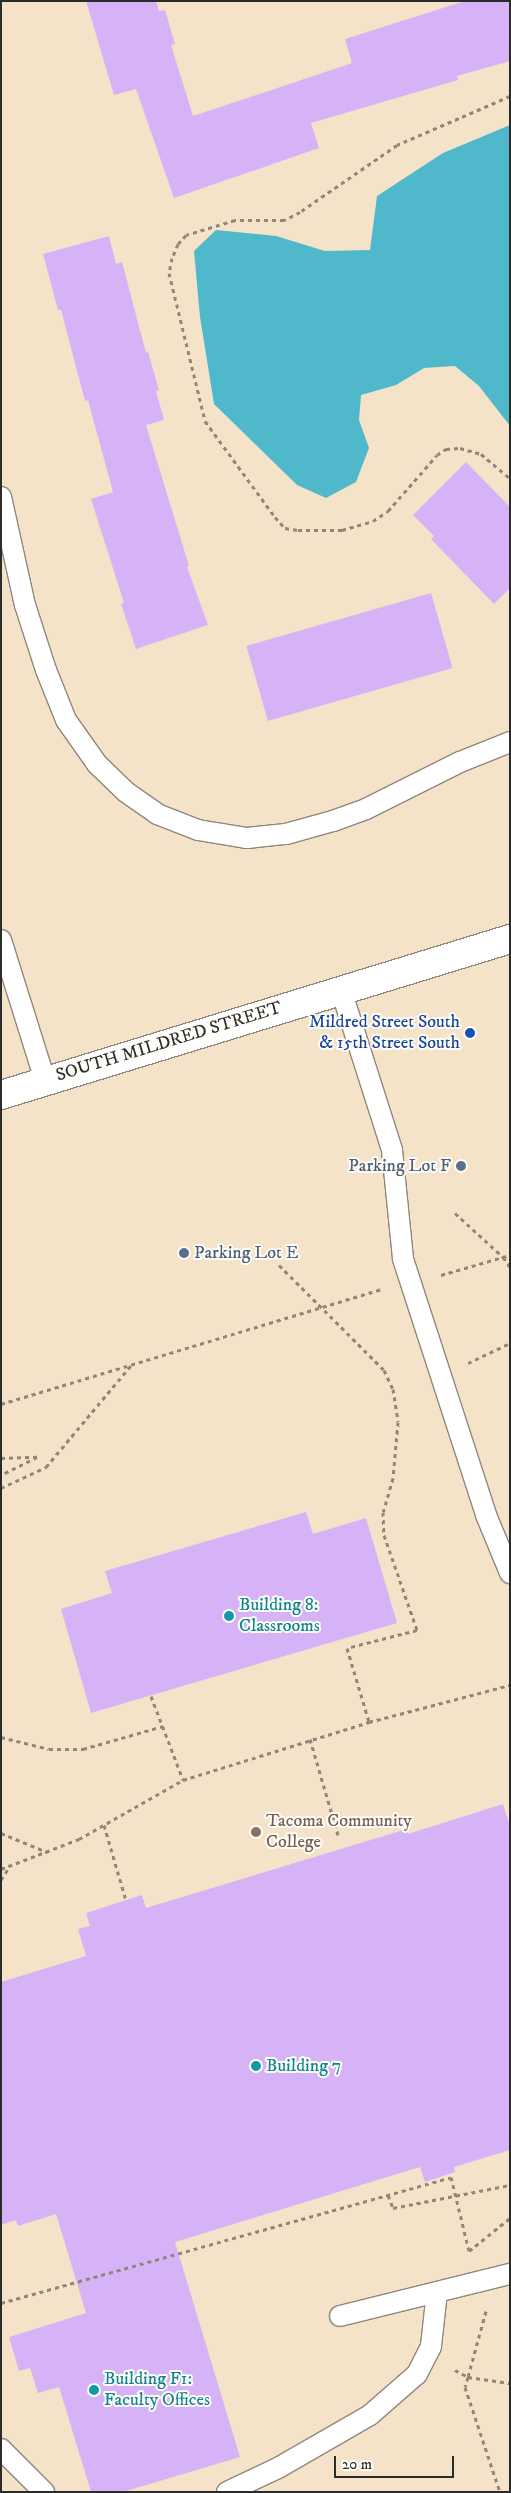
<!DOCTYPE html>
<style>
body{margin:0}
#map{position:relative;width:511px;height:2493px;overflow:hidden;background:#f4e3c8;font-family:"IM FELL DW Pica",serif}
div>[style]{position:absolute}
.water>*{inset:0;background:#4fb9cb}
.building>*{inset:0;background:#d6b3f7;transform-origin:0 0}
.path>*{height:3px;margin-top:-1.5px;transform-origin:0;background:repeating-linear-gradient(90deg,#90877a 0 4px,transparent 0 8px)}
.roads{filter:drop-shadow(1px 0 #90877a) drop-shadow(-1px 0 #90877a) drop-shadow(0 1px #90877a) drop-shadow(0 -1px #90877a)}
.service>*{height:20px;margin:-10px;padding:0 10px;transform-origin:10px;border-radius:10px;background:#fff}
.secondary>*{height:28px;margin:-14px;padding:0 14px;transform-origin:14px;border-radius:14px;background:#fff}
.dots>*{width:14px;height:14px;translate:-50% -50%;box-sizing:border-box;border:2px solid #fdfcf7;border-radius:50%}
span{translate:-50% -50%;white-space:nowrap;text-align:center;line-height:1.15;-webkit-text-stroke:4px #fdfcf7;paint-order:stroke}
.transit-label{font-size:18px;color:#164399}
.right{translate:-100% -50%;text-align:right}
.street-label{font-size:18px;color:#2b2b2b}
.service-label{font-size:18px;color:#4e5e75}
.left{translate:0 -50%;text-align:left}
.culture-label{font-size:18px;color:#0d838f}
.education-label{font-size:18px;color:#785e54}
.frame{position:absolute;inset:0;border:2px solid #2b2b2b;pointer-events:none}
.scale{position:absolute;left:334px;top:2456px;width:120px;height:22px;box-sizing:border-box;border:2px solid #2b2b2b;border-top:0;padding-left:6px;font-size:15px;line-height:18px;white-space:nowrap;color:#2b2b2b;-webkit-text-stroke:4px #fdfcf7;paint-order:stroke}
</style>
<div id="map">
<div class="water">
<div style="clip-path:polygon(510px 125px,510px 426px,479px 386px,455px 366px,424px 368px,396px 385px,361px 395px,359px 420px,369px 448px,356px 482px,326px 498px,297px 485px,214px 404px,200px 317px,194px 251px,216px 230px,276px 236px,325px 251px,370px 250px,377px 196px,443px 153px)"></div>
</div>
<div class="building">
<div style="clip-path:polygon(86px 1px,156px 1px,159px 11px,165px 10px,175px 44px,171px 45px,193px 116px,352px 63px,345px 39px,465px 1px,510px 1px,510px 61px,457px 76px,458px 80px,311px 123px,319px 148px,174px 198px,136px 89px,114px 95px)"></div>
<div style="clip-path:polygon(109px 236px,116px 264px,122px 262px,146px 353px,148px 352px,159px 390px,156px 391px,164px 420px,146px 425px,189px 566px,187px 567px,208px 625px,136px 649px,121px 604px,124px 603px,91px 499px,113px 492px,88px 400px,85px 401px,61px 310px,58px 310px,43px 254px)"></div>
<div style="clip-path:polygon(466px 462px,510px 507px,510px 588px,494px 604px,431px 539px,434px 536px,413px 515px)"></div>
<div style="left:431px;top:593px;width:78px;height:192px;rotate:74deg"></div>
<div style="clip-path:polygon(306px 1512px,313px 1534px,366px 1518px,397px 1623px,91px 1713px,61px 1609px,112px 1593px,105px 1571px)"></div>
<div style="clip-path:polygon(503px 1804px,510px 1826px,510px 2150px,454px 2167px,455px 2172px,425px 2182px,420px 2167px,175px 2242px,240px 2457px,123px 2492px,91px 2492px,59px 2387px,38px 2393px,30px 2368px,19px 2371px,9px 2337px,86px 2313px,56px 2214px,18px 2226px,16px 2220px,1px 2225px,1px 1982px,86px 1956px,78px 1929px,90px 1926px,86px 1913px,142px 1895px,146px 1908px,407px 1829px,408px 1834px)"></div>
</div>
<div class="path">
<div style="left:510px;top:96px;width:123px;rotate:156.6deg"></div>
<div style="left:397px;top:145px;width:118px;rotate:145.4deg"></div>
<div style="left:300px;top:212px;width:18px;rotate:153deg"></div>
<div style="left:284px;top:220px;width:49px;rotate:180deg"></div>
<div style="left:235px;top:220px;width:51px;rotate:163deg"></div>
<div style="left:186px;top:235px;width:12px;rotate:132deg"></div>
<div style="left:178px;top:244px;width:15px;rotate:113deg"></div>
<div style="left:172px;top:258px;width:15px;rotate:101deg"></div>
<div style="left:169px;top:273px;width:152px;rotate:76.3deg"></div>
<div style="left:205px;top:421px;width:119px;rotate:53.9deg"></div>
<div style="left:275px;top:517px;width:15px;rotate:48deg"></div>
<div style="left:285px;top:528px;width:13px;rotate:9deg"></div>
<div style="left:298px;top:530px;width:44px"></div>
<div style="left:342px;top:530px;width:32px;rotate:-16deg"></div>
<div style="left:373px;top:521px;width:18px;rotate:-34deg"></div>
<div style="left:388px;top:511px;width:74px;rotate:-48.8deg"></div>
<div style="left:437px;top:455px;width:11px;rotate:-34deg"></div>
<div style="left:446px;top:449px;width:14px;rotate:-4deg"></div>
<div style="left:460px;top:448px;width:22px;rotate:16deg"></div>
<div style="left:481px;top:454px;width:38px;rotate:40deg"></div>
<div style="left:455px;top:1213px;width:65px;rotate:42.5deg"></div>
<div style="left:503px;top:1257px;width:12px;rotate:55deg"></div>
<div style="left:279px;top:1265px;width:148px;rotate:45deg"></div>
<div style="left:384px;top:1370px;width:21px;rotate:65deg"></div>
<div style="left:393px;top:1389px;width:33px;rotate:81deg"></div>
<div style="left:398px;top:1422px;width:56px;rotate:95.1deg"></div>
<div style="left:393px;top:1478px;width:35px;rotate:106deg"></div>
<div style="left:383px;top:1512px;width:23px;rotate:88deg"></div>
<div style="left:384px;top:1535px;width:101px;rotate:70.8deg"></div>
<div style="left:417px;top:1630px;width:72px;rotate:165.6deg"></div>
<div style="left:347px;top:1648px;width:77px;rotate:73.4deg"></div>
<div style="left:441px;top:1275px;width:72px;rotate:-16.2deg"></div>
<div style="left:468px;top:1363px;width:47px;rotate:-25.5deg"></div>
<div style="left:1px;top:1404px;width:397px;rotate:-16.8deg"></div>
<div style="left:1px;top:1458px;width:36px;rotate:-2deg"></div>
<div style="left:37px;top:1457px;width:40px;rotate:153.4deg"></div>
<div style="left:1px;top:1488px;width:50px;rotate:-25deg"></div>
<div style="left:46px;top:1467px;width:134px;rotate:-50.1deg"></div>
<div style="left:151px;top:1696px;width:90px;rotate:69.1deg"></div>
<div style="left:1px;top:1737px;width:49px;rotate:14deg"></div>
<div style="left:49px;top:1749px;width:34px"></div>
<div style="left:83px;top:1749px;width:83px;rotate:-16deg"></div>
<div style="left:310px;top:1739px;width:100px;rotate:73.7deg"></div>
<div style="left:104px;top:1825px;width:78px;rotate:73.7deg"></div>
<div style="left:1px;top:1833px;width:50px;rotate:22.4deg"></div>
<div style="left:1px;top:1869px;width:84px;rotate:-21deg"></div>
<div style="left:79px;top:1839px;width:120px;rotate:-29.6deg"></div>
<div style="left:183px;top:1780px;width:195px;rotate:-17.3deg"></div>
<div style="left:369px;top:1722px;width:146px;rotate:-14.7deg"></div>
<div style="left:1px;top:1880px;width:15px;rotate:-58deg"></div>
<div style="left:388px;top:2195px;width:14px;rotate:69deg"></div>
<div style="left:393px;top:2208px;width:119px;rotate:-11.1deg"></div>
<div style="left:1px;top:2303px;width:467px;rotate:-15.6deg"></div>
<div style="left:451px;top:2177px;width:76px;rotate:76.3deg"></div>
<div style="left:469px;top:2251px;width:53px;rotate:-38.8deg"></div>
<div style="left:486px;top:2311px;width:68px;rotate:105.3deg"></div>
<div style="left:468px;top:2377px;width:42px;rotate:8.1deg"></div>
<div style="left:455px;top:2370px;width:15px;rotate:28deg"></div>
<div style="left:468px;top:2377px;width:10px;rotate:107deg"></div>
<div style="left:465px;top:2387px;width:111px;rotate:71.6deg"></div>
</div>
<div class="roads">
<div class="service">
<div style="left:1px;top:497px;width:111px;rotate:77.5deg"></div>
<div style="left:25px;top:605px;width:68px;rotate:72.1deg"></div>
<div style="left:46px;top:670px;width:54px;rotate:68.2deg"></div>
<div style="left:66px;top:720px;width:54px;rotate:54.8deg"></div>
<div style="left:97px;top:764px;width:40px;rotate:44deg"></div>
<div style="left:126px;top:792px;width:38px;rotate:35deg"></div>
<div style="left:157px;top:814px;width:44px;rotate:21.3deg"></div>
<div style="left:198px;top:830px;width:50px;rotate:9.3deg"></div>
<div style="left:247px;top:838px;width:39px;rotate:-6deg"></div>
<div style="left:286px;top:834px;width:49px;rotate:-15.5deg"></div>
<div style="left:333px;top:821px;width:35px;rotate:-20deg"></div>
<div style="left:366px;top:809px;width:105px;rotate:-26.6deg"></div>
<div style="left:460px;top:762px;width:54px;rotate:-21.8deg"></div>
<div style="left:1px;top:940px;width:147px;rotate:72.6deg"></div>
<div style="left:341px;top:990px;width:168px;rotate:72.3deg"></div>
<div style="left:392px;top:1150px;width:110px;rotate:84.2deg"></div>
<div style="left:403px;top:1259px;width:269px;rotate:72deg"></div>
<div style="left:486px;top:1515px;width:63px;rotate:67.5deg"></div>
<div style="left:340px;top:2316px;width:175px;rotate:-13.9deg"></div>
<div style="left:1px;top:2449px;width:61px;rotate:45deg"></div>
<div style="left:227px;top:2492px;width:56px;rotate:-25.2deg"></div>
<div style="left:278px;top:2468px;width:106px;rotate:-29.9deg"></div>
<div style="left:370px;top:2415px;width:62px;rotate:-41.1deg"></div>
<div style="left:417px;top:2374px;width:31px;rotate:-63deg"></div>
<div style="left:431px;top:2346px;width:54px;rotate:-83.7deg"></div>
</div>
<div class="secondary">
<div style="left:1px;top:1095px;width:532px;rotate:-17.04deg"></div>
</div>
</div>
<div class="dots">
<div style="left:470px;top:1033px;background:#1a4fb4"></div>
<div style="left:461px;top:1166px;background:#5c6f8a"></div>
<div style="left:184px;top:1253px;background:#5c6f8a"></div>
<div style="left:229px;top:1616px;background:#0f9aa8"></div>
<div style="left:256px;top:1832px;background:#8d6e63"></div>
<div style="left:256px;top:2066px;background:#0f9aa8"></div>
<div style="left:94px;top:2390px;background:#0f9aa8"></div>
</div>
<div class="transit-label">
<span class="right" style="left:460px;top:1033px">Mildred Street South<br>&amp; 15th Street South</span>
</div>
<div class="street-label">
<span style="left:169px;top:1042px;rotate:-17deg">SOUTH MILDRED STREET</span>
</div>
<div class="service-label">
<span class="right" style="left:451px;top:1166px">Parking Lot F</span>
<span class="left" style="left:194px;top:1253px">Parking Lot E</span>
</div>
<div class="culture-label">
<span class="left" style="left:239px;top:1616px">Building 8:<br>Classrooms</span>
<span class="left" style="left:266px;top:2066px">Building 7</span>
<span class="left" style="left:104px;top:2390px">Building F1:<br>Faculty Offices</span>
</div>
<div class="education-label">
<span class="left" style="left:266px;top:1832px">Tacoma Community<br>College</span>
</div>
<div class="frame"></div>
<div class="scale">20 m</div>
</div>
